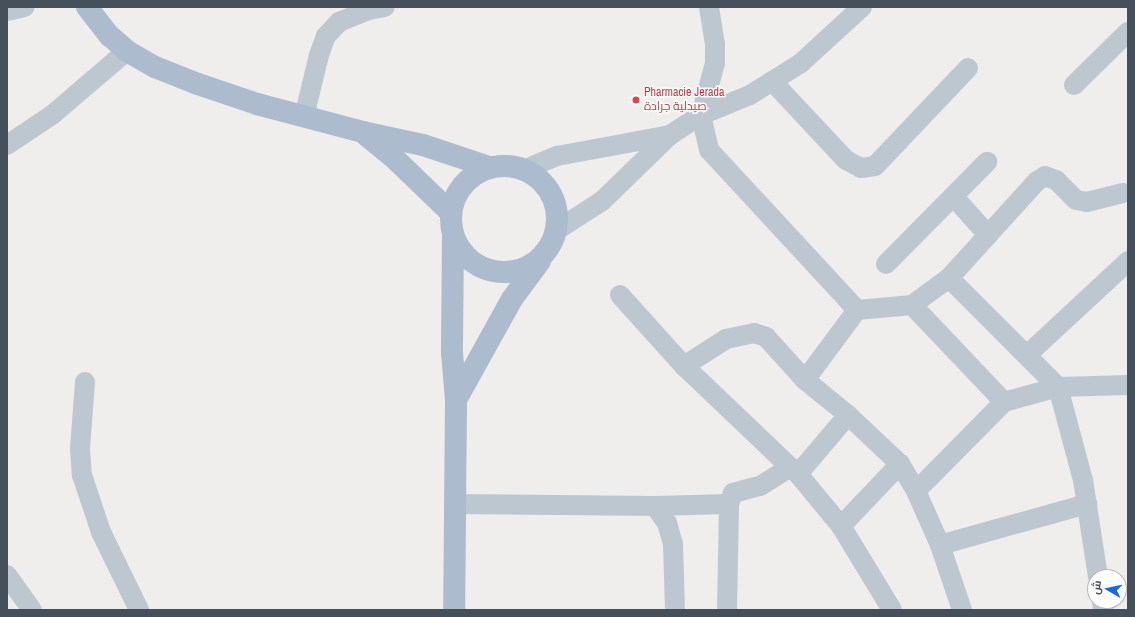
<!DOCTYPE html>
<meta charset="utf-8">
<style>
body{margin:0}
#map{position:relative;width:1135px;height:617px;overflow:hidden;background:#f0eded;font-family:"Archivo Narrow",Cairo,sans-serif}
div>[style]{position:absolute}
.minor>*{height:20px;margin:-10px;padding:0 10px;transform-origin:10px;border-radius:10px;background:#bdc7d0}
.major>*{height:22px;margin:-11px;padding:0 11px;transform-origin:11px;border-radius:11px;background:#acbbcd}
.major>.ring{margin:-11px;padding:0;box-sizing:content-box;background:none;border:22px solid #acbbcd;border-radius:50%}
.dots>*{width:11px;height:11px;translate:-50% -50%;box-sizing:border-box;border:2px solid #fff;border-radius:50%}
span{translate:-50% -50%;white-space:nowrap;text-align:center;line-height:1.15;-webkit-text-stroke:3px #fff;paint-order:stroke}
.health-label{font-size:12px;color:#be3a42}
.left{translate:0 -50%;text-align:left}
.frame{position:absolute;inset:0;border:8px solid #45505a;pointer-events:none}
.north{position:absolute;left:1087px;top:569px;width:40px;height:40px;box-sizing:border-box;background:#fff;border:1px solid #b5b9bd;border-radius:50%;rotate:279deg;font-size:11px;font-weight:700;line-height:16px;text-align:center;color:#45505a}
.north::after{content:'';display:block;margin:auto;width:14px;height:18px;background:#1668e1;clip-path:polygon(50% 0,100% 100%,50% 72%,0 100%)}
</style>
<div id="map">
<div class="minor">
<div style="left:709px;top:7px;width:36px;rotate:81deg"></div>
<div style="left:715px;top:43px;width:20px;rotate:90deg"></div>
<div style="left:715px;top:63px;width:54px;rotate:105.1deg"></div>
<div style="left:701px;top:115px;width:36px;rotate:77deg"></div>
<div style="left:709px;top:150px;width:218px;rotate:47.2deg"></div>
<div style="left:857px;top:310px;width:55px;rotate:-5.2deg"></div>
<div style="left:912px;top:305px;width:46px;rotate:-36.1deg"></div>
<div style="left:949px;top:278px;width:154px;rotate:45deg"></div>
<div style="left:1058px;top:387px;width:96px;rotate:75deg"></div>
<div style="left:1083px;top:480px;width:98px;rotate:81.2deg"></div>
<div style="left:7px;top:11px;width:18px;rotate:-13deg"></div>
<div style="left:772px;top:81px;width:108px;rotate:46.9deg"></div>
<div style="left:846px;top:160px;width:17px;rotate:28deg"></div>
<div style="left:861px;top:168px;width:14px;rotate:-8deg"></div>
<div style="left:875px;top:166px;width:135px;rotate:-46.5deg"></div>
<div style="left:1074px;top:85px;width:76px;rotate:-44.5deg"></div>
<div style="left:304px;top:117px;width:64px;rotate:-76.4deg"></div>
<div style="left:319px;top:55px;width:20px;rotate:-70deg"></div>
<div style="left:326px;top:36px;width:19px;rotate:-47deg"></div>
<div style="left:339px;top:22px;width:32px;rotate:-22deg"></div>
<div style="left:369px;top:10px;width:16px;rotate:-11deg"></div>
<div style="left:7px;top:145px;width:54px;rotate:-33.7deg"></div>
<div style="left:52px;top:115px;width:99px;rotate:-40.5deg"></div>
<div style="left:526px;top:169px;width:34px;rotate:-23deg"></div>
<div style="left:557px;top:156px;width:115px;rotate:-10.5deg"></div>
<div style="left:954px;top:197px;width:51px;rotate:48.2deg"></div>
<div style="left:557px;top:230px;width:54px;rotate:-32.8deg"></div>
<div style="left:602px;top:201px;width:95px;rotate:-44.1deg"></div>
<div style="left:670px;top:135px;width:37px;rotate:-33deg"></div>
<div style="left:701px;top:115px;width:53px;rotate:-22.2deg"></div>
<div style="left:750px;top:95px;width:60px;rotate:-32.1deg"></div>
<div style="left:801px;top:63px;width:83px;rotate:-42.6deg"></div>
<div style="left:886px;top:264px;width:144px;rotate:-45.3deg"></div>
<div style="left:949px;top:278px;width:131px;rotate:-47.8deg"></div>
<div style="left:1037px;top:181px;width:9px;rotate:-32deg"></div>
<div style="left:1045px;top:176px;width:12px;rotate:20deg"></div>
<div style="left:1056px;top:180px;width:28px;rotate:45deg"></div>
<div style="left:1076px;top:200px;width:11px;rotate:10deg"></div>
<div style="left:1087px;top:202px;width:37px;rotate:-14deg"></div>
<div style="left:620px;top:295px;width:96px;rotate:48deg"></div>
<div style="left:684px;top:366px;width:146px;rotate:43.6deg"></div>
<div style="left:912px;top:305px;width:134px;rotate:46.5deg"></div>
<div style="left:1027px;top:355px;width:138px;rotate:-42.9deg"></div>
<div style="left:684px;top:366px;width:50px;rotate:-32.7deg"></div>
<div style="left:726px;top:339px;width:29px;rotate:-12deg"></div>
<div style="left:754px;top:333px;width:13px;rotate:18deg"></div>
<div style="left:766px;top:337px;width:58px;rotate:47.8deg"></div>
<div style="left:85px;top:382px;width:67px;rotate:94.3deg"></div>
<div style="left:80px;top:449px;width:26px;rotate:86deg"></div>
<div style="left:82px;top:475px;width:60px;rotate:71.6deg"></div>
<div style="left:101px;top:532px;width:87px;rotate:64deg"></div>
<div style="left:848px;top:415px;width:71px;rotate:43.3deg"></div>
<div style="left:900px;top:464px;width:31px;rotate:59deg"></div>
<div style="left:916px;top:491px;width:59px;rotate:66deg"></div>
<div style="left:940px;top:545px;width:69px;rotate:71.3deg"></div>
<div style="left:798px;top:474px;width:67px;rotate:50.4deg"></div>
<div style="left:841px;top:526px;width:98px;rotate:58.7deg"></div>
<div style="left:916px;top:491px;width:125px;rotate:-45.3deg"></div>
<div style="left:1004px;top:402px;width:56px;rotate:-15.5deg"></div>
<div style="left:1058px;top:387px;width:70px;rotate:-1.6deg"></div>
<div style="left:455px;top:504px;width:200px;rotate:0.6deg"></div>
<div style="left:655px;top:506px;width:21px;rotate:55deg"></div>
<div style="left:667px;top:523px;width:22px;rotate:74deg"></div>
<div style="left:673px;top:544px;width:66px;rotate:88.3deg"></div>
<div style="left:655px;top:506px;width:74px;rotate:-1.5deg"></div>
<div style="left:841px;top:526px;width:86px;rotate:-46.4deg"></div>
<div style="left:940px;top:545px;width:153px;rotate:-15.6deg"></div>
<div style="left:7px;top:575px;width:43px;rotate:54.5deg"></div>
<div style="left:1102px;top:601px;width:9px;rotate:84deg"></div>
<div style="left:727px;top:610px;width:106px;rotate:-88.9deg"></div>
<div style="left:729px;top:504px;width:12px;rotate:-70deg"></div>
<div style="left:733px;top:493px;width:28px;rotate:-15deg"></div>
<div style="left:760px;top:486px;width:36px;rotate:-32deg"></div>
<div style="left:790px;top:467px;width:11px;rotate:41deg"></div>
<div style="left:798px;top:474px;width:77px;rotate:-49.7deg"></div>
<div style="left:848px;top:415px;width:55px;rotate:-140.9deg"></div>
<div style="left:805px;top:380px;width:87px;rotate:-53.4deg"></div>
</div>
<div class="major">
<div style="left:87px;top:7px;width:37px;rotate:52deg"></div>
<div style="left:110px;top:36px;width:23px;rotate:41deg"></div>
<div style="left:127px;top:51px;width:32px;rotate:30deg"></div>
<div style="left:155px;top:67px;width:46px;rotate:21.6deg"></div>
<div style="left:198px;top:84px;width:62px;rotate:18.7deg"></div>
<div style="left:257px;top:104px;width:110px;rotate:14.8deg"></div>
<div style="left:363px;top:132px;width:61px;rotate:12.2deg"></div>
<div style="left:423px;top:145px;width:70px;rotate:18.4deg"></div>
<div style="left:367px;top:136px;width:32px;rotate:39deg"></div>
<div style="left:392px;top:156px;width:82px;rotate:44deg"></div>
<div class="ring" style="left:451px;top:166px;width:84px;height:84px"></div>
<div style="left:453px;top:234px;width:119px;rotate:90.5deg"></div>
<div style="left:452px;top:353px;width:47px;rotate:85.1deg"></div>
<div style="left:456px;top:400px;width:210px;rotate:90.5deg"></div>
<div style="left:456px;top:400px;width:115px;rotate:-61deg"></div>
<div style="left:512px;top:299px;width:47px;rotate:-53.6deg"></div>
</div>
<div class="dots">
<div style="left:636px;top:100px;background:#e0444e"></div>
</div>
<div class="health-label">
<span class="left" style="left:644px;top:100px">Pharmacie Jerada<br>صيدلية جرادة</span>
</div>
<div class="frame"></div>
<div class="north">ش</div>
</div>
